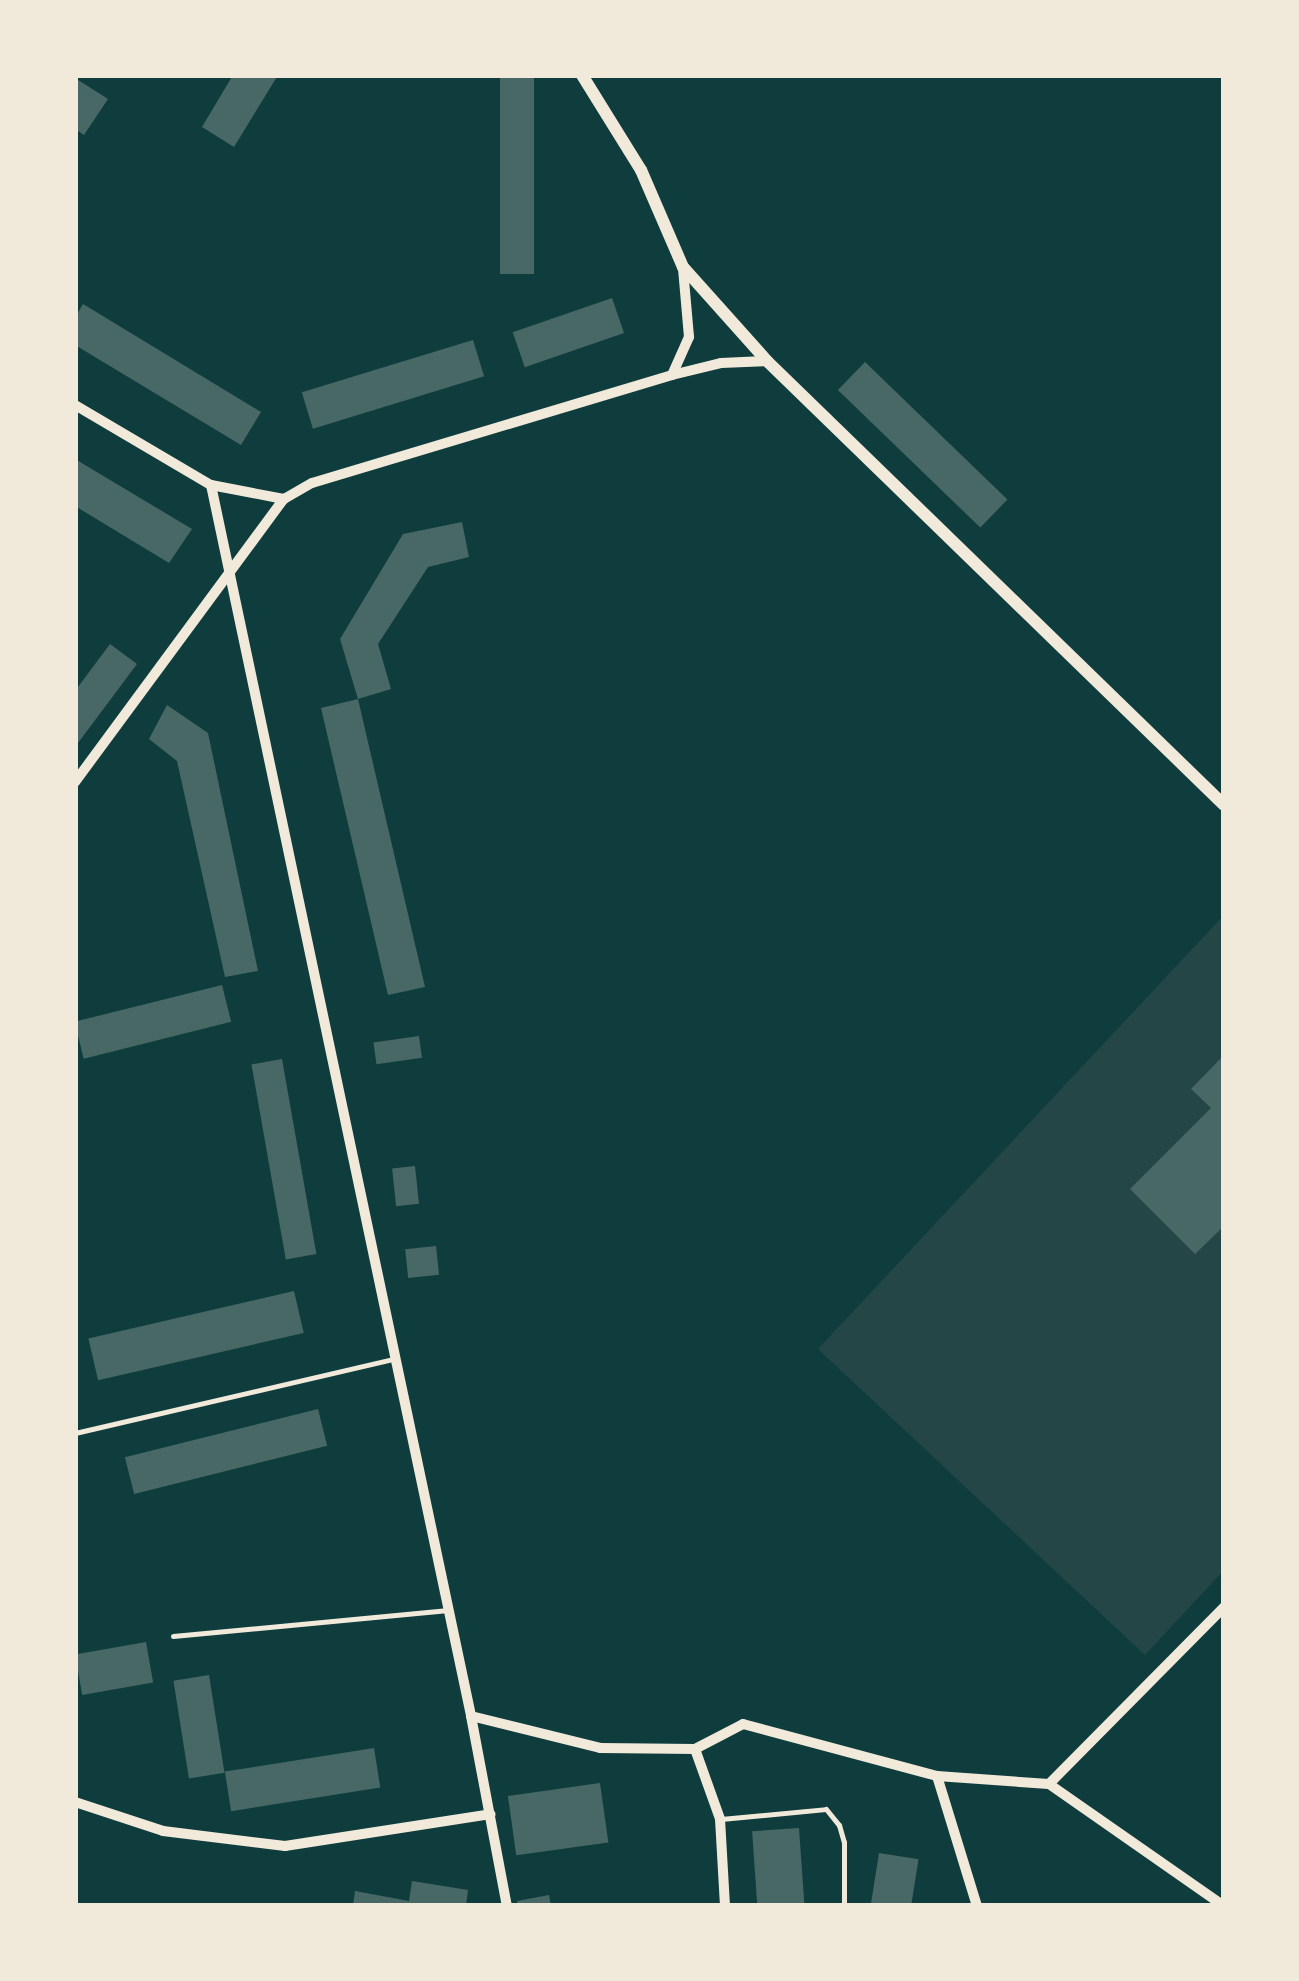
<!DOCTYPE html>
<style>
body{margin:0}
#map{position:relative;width:1299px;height:1981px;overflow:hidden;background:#0f3d3e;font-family:"Exo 2",sans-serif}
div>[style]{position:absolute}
.green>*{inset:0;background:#244646}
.building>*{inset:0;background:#486865;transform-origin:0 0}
.service>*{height:5px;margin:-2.5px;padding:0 2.5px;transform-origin:2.5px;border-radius:2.5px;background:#f1e9da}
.minor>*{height:10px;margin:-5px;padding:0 5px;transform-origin:5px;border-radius:5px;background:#f1e9da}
.tertiary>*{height:12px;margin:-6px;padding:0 6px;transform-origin:6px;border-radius:6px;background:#f1e9da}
span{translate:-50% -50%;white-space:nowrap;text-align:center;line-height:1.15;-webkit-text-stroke:10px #f1e9da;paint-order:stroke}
.frame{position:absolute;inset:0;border:78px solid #f1e9da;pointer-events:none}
</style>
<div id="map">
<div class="green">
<div style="clip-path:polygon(1224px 915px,1224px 1570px,1145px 1655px,818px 1349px)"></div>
</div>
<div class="building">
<div style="clip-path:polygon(233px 75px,278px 75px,234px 147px,202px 127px)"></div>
<div style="left:500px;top:75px;width:34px;height:199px"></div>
<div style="clip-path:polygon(75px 78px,108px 99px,84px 135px,75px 129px)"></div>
<div style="left:612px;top:298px;width:37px;height:105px;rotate:71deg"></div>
<div style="clip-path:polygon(83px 304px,261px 412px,241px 445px,75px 345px,75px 318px)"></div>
<div style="left:473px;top:340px;width:38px;height:179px;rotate:73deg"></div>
<div style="left:865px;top:362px;width:198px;height:39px;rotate:44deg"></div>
<div style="clip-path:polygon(75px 459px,192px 529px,169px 563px,75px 506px)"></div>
<div style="clip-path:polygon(462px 522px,469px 557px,428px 567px,378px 644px,391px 689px,358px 699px,425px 987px,388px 995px,321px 708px,358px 699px,340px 639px,403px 534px)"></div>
<div style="clip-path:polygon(110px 644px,137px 664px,75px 747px,75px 691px)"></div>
<div style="clip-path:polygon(167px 705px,208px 733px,258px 971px,225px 977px,177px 761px,149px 739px)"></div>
<div style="left:222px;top:985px;width:38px;height:152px;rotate:76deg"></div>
<div style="left:419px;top:1036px;width:22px;height:46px;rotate:82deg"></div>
<div style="clip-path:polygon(1224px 1055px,1224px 1226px,1195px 1254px,1130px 1189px,1211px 1108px,1191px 1089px)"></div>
<div style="left:282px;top:1059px;width:198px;height:31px;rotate:80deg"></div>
<div style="left:415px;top:1166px;width:38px;height:23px;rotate:84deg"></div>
<div style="left:436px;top:1246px;width:29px;height:31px;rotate:84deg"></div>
<div style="left:294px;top:1291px;width:43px;height:211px;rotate:77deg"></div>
<div style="left:318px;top:1409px;width:38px;height:199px;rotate:76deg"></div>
<div style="left:146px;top:1642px;width:41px;height:72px;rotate:80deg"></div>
<div style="left:209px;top:1675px;width:99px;height:36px;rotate:81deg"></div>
<div style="left:374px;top:1748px;width:40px;height:151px;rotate:81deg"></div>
<div style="left:600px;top:1783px;width:60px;height:93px;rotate:82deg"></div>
<div style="left:799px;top:1828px;width:78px;height:47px;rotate:86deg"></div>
<div style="left:879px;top:1853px;width:40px;height:53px;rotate:9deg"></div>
<div style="clip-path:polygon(412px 1881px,468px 1890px,466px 1906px,353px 1906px,355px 1891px,409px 1901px)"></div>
<div style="clip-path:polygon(549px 1895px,551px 1906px,518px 1906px,517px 1901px)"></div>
</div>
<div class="service">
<div style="left:75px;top:1433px;width:326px;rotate:-13.1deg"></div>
<div style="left:173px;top:1636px;width:274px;rotate:-5.4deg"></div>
<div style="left:721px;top:1819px;width:105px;rotate:-5.4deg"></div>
<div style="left:826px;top:1809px;width:21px;rotate:51deg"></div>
<div style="left:839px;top:1825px;width:18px;rotate:74deg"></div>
<div style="left:844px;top:1842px;width:64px;rotate:90deg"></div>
</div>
<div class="minor">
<div style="left:672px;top:375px;width:42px;rotate:-65.9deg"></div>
<div style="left:689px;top:337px;width:69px;rotate:-95deg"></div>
<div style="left:75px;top:405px;width:158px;rotate:30.5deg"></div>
<div style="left:211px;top:485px;width:74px;rotate:10.9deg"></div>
<div style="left:211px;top:485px;width:1258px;rotate:78.07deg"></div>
<div style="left:471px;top:1716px;width:193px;rotate:79.3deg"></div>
<div style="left:75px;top:782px;width:352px;rotate:-53.6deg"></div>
<div style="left:284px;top:499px;width:32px;rotate:-30deg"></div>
<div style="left:312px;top:483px;width:376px;rotate:-16.7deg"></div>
<div style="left:672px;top:375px;width:50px;rotate:-13.8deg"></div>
<div style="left:721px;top:363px;width:46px;rotate:-2.5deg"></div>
<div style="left:471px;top:1716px;width:133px;rotate:13.9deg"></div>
<div style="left:600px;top:1748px;width:95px;rotate:0.6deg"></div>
<div style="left:695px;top:1749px;width:54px;rotate:-27.5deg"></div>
<div style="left:743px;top:1724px;width:201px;rotate:15deg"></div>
<div style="left:937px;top:1776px;width:112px;rotate:4.1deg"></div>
<div style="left:1049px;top:1784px;width:213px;rotate:34.9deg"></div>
<div style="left:695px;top:1749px;width:74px;rotate:70.3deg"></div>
<div style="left:720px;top:1819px;width:87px;rotate:86.7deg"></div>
<div style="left:937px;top:1776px;width:136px;rotate:72.9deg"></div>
<div style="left:1049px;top:1784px;width:249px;rotate:-45.3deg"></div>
<div style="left:75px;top:1802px;width:93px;rotate:18.2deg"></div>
<div style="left:163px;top:1831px;width:123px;rotate:7deg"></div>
<div style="left:285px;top:1846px;width:208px;rotate:-8.8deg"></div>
</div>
<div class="tertiary">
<div style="left:582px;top:75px;width:112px;rotate:58.2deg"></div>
<div style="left:641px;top:170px;width:106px;rotate:66.6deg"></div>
<div style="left:683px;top:267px;width:126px;rotate:48.2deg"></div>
<div style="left:767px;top:361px;width:637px;rotate:44.17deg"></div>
</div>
<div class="frame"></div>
</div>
